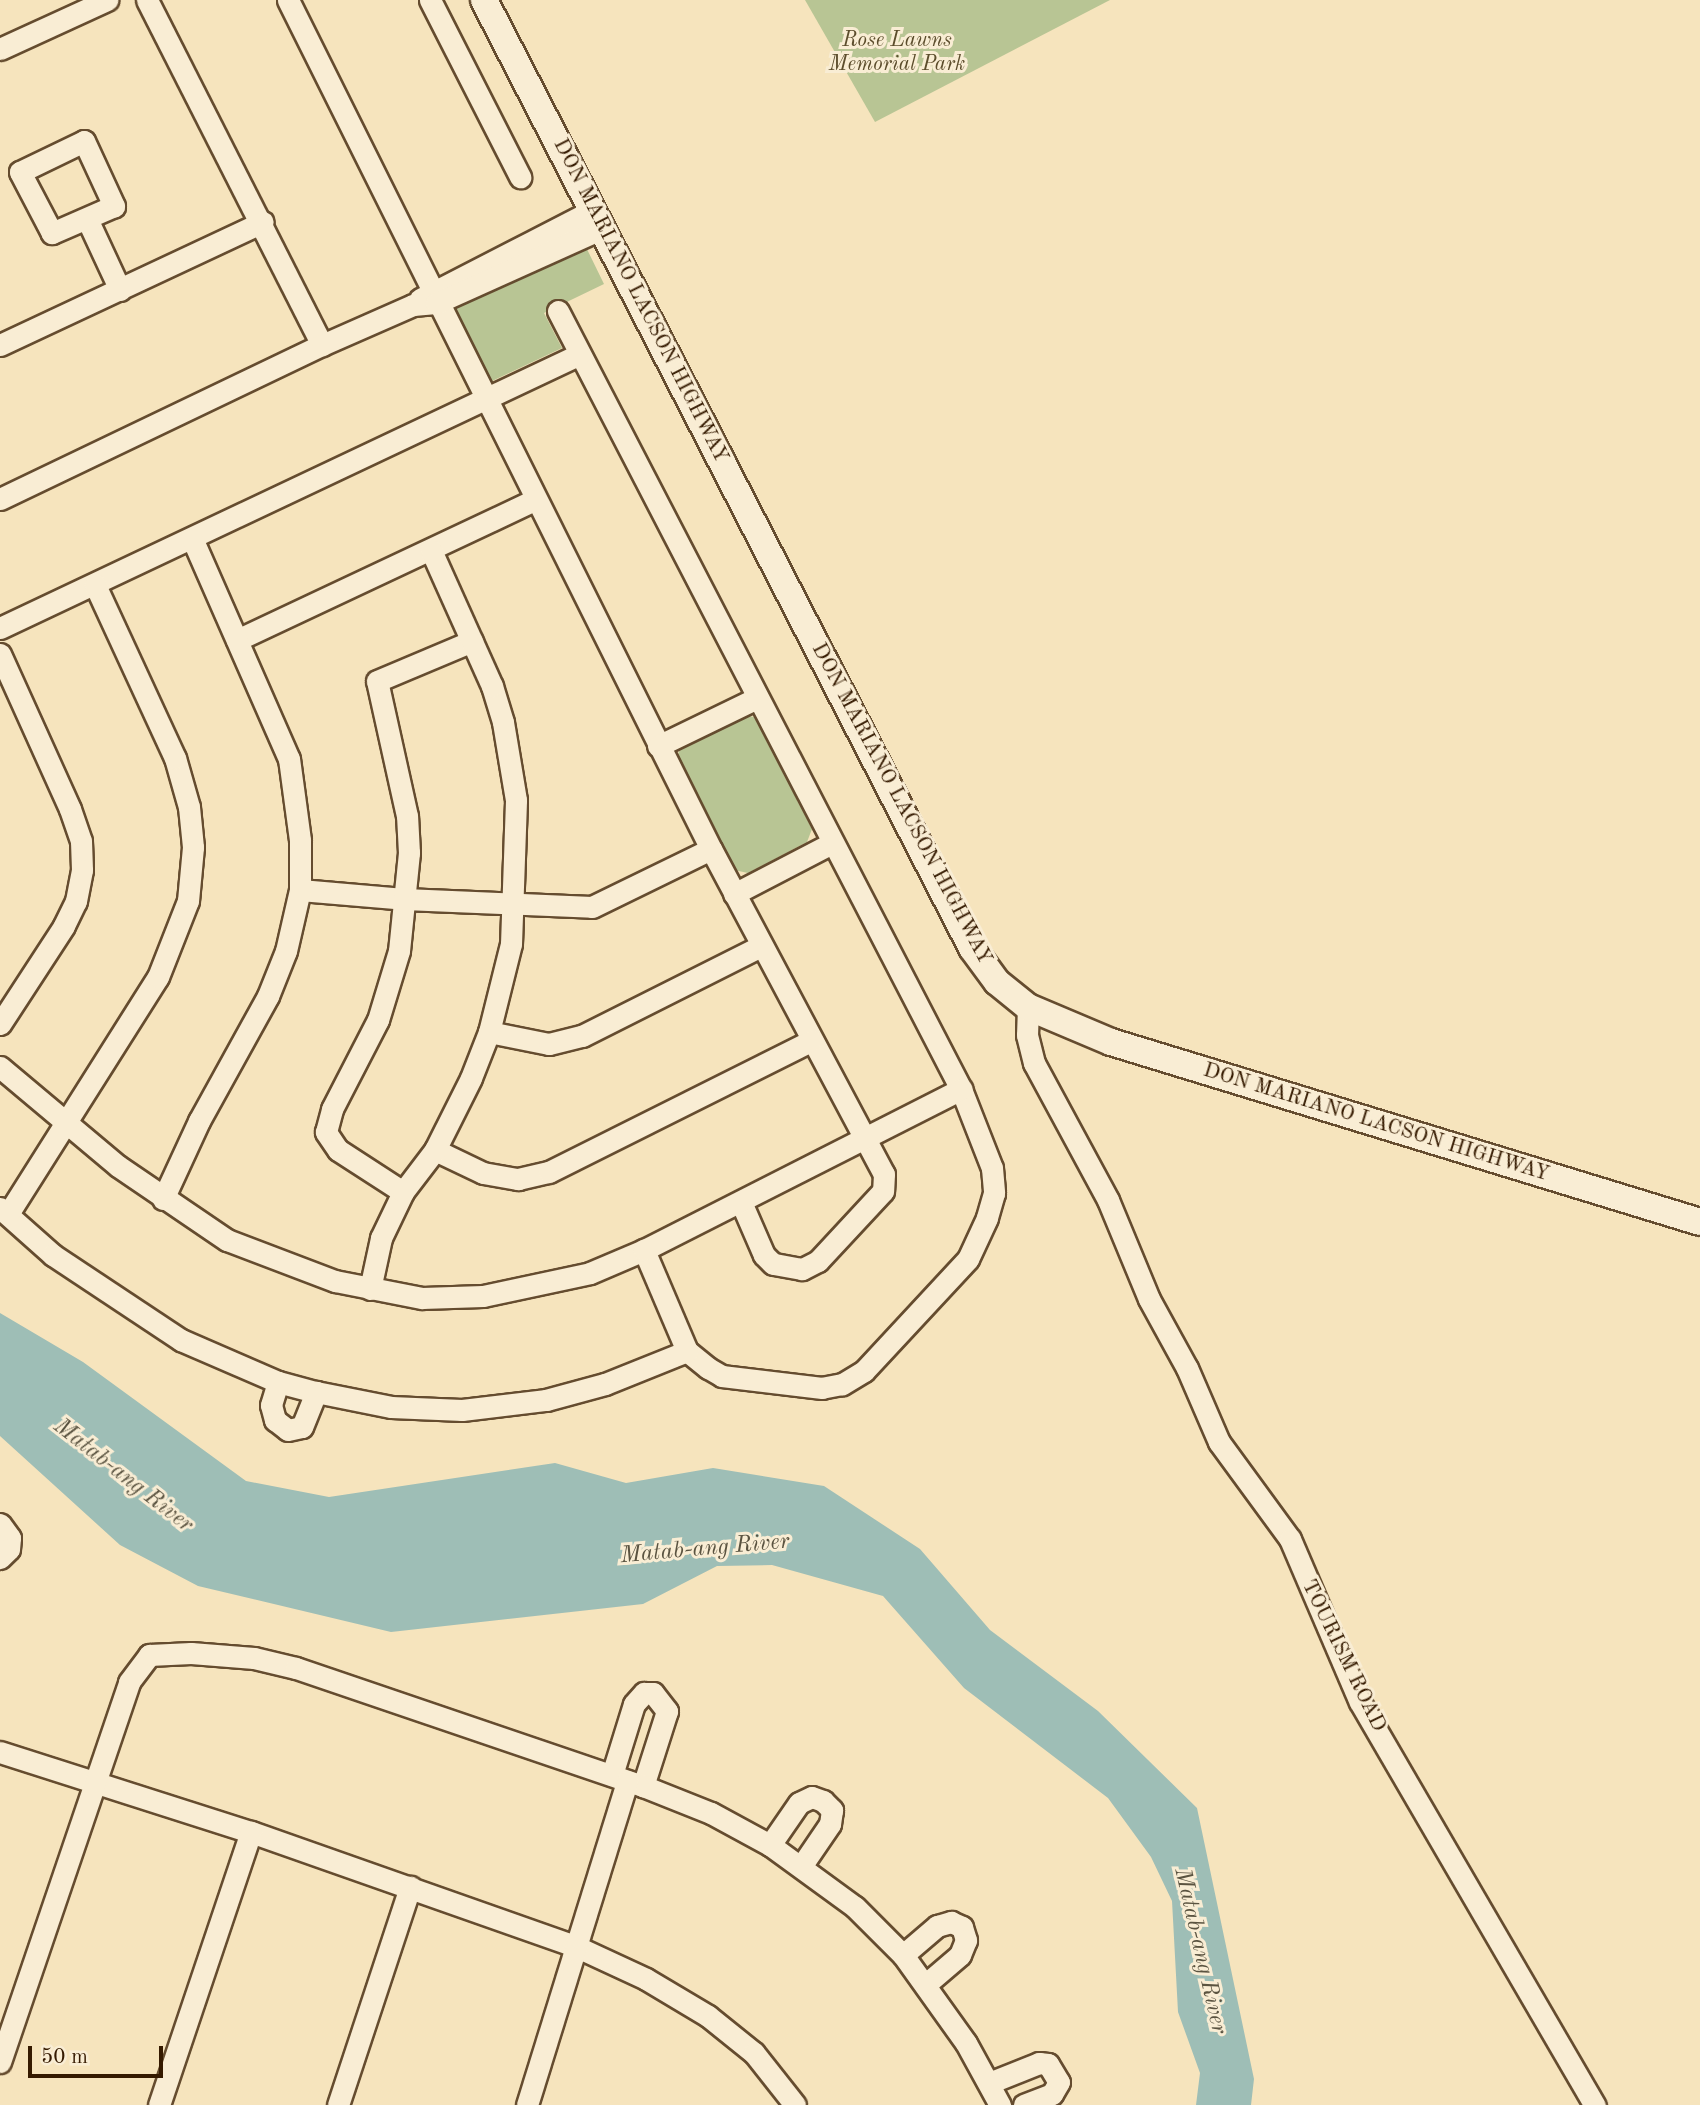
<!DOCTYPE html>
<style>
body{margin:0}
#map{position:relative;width:1700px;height:2105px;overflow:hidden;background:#f6e4bd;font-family:"Old Standard TT",serif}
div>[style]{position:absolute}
.green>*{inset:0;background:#b8c594}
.water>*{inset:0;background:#9ebeb6}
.roads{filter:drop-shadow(2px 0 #654c2f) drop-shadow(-2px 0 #654c2f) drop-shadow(0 2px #654c2f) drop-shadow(0 -2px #654c2f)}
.minor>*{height:21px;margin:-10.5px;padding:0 10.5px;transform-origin:10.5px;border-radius:10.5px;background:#f9edd4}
.tertiary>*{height:26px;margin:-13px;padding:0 13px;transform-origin:13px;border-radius:13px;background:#f9edd4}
span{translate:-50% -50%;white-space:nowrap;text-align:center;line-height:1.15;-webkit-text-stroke:6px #f9edd4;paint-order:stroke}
.park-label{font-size:21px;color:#5c4d2c;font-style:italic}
.street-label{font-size:21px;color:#351a00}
.water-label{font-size:23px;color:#5a5340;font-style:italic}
.scale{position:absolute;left:28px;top:2046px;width:135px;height:32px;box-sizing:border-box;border:4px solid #351a00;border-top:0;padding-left:9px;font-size:21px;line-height:24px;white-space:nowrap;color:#351a00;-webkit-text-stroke:5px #f9edd4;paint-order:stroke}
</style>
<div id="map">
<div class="green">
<div style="clip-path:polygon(805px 0,1110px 0,875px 122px)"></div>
<div style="clip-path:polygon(584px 243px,604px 284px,544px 313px,562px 348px,488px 383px,450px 308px)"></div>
<div style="clip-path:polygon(742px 715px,754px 717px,812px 829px,807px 842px,748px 873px,734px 870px,678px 755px,681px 743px)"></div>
</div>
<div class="water">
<div style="clip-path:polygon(0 1313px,83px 1362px,246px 1481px,329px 1497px,555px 1463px,626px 1483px,713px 1468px,824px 1486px,920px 1549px,990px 1630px,1098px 1711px,1197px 1808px,1254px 2079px,1251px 2105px,1196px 2105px,1200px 2073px,1178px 2012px,1172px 1901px,1151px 1857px,1108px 1798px,964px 1688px,883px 1596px,772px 1565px,717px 1566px,643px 1604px,391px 1632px,198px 1586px,120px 1545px,0 1436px)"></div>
</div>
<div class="roads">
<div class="minor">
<div style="left:147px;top:0;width:387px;rotate:63.1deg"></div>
<div style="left:288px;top:0;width:949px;rotate:63.52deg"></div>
<div style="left:711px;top:849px;width:368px;rotate:62deg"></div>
<div style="left:884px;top:1174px;width:17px;rotate:93deg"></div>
<div style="left:883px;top:1191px;width:96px;rotate:132.9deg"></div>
<div style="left:818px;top:1261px;width:18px;rotate:153deg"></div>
<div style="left:802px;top:1269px;width:29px;rotate:-170deg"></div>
<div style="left:773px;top:1264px;width:13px;rotate:-135deg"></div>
<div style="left:764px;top:1255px;width:58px;rotate:-113.5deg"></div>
<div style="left:430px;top:0;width:199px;rotate:63deg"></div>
<div style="left:0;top:49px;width:118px;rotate:-24.6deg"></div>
<div style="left:84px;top:141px;width:72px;rotate:65.2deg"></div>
<div style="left:114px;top:206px;width:68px;rotate:156.5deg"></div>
<div style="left:52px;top:233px;width:69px;rotate:-117.7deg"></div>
<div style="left:20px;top:172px;width:71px;rotate:-25.8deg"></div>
<div style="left:88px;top:221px;width:76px;rotate:65.1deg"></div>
<div style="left:420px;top:299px;width:195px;rotate:-27.2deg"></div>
<div style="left:558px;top:311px;width:876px;rotate:62.62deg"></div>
<div style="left:961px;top:1089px;width:85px;rotate:68.6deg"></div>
<div style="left:992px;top:1168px;width:25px;rotate:85deg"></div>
<div style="left:994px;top:1193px;width:26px;rotate:106deg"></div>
<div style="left:987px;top:1218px;width:45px;rotate:114.9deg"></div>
<div style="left:968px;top:1259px;width:153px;rotate:132.9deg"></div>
<div style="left:864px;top:1371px;width:26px;rotate:149deg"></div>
<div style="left:842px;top:1384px;width:20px;rotate:169deg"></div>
<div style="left:822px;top:1388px;width:101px;rotate:-173.2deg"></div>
<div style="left:722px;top:1376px;width:16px;rotate:-150deg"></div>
<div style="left:708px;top:1368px;width:27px;rotate:-141deg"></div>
<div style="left:687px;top:1351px;width:110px;rotate:-113.1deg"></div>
<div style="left:0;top:345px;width:290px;rotate:-25.1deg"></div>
<div style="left:0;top:499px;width:357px;rotate:-25.6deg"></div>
<div style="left:322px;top:345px;width:99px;rotate:-23.7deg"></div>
<div style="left:413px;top:305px;width:23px;rotate:-5deg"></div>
<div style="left:436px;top:303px;width:183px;rotate:-24.2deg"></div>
<div style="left:0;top:628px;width:641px;rotate:-25.29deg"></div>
<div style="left:237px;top:640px;width:328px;rotate:-25.2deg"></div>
<div style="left:0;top:654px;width:170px;rotate:65.7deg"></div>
<div style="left:70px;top:809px;width:34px;rotate:71deg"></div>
<div style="left:81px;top:841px;width:29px;rotate:88deg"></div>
<div style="left:82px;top:870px;width:32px;rotate:101deg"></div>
<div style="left:76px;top:901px;width:28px;rotate:116deg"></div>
<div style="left:64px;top:926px;width:117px;rotate:123.1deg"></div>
<div style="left:658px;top:746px;width:110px;rotate:-25.9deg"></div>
<div style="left:300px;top:890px;width:104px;rotate:4.9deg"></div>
<div style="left:404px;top:899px;width:188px;rotate:2.4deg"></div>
<div style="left:592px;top:907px;width:132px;rotate:-26deg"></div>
<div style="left:734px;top:894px;width:110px;rotate:-27.5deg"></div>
<div style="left:1028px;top:1007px;width:28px;rotate:92deg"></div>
<div style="left:1027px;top:1035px;width:29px;rotate:76deg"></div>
<div style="left:1034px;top:1063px;width:156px;rotate:61.6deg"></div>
<div style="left:1108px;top:1200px;width:107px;rotate:67.5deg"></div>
<div style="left:1149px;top:1299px;width:79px;rotate:61.2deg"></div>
<div style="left:1187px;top:1368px;width:81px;rotate:66.6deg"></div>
<div style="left:1219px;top:1442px;width:120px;rotate:53.8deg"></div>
<div style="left:1290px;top:1539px;width:177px;rotate:66.8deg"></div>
<div style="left:1360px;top:1702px;width:467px;rotate:59.8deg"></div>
<div style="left:489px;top:1032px;width:61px;rotate:11.3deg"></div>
<div style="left:549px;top:1044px;width:34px;rotate:-14deg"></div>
<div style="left:582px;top:1036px;width:200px;rotate:-26.7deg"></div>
<div style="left:0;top:1067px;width:154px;rotate:40deg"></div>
<div style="left:118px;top:1166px;width:132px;rotate:34.2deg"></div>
<div style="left:227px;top:1240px;width:116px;rotate:20.8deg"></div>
<div style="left:335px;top:1281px;width:89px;rotate:11.1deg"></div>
<div style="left:422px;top:1298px;width:61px;rotate:-1.9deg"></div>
<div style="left:483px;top:1296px;width:109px;rotate:-12.1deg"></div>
<div style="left:590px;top:1273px;width:59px;rotate:-23.1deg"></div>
<div style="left:644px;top:1250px;width:356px;rotate:-26.9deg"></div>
<div style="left:435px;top:1150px;width:53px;rotate:25.6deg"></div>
<div style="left:483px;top:1173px;width:36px;rotate:10deg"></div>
<div style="left:518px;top:1179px;width:32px;rotate:-13deg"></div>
<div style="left:549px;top:1172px;width:293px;rotate:-26.6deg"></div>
<div style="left:403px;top:1192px;width:77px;rotate:-147.1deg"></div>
<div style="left:338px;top:1150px;width:22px;rotate:-124deg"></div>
<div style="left:326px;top:1132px;width:24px;rotate:-75deg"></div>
<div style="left:332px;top:1109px;width:100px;rotate:-62.7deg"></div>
<div style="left:378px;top:1020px;width:72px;rotate:-73.1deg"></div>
<div style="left:399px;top:951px;width:99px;rotate:-84.2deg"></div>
<div style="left:409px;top:853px;width:37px;rotate:-93deg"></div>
<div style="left:407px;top:816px;width:138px;rotate:-102.5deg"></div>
<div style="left:377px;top:681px;width:103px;rotate:-22.8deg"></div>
<div style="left:163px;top:1199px;width:86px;rotate:-65.2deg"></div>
<div style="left:199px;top:1121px;width:143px;rotate:-61.1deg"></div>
<div style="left:268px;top:996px;width:48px;rotate:-68.2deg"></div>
<div style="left:286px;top:951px;width:63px;rotate:-77.1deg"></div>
<div style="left:300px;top:890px;width:50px;rotate:-90deg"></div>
<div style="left:300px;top:840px;width:82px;rotate:-97.7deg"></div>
<div style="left:289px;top:759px;width:239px;rotate:-113.7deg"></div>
<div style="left:0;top:1208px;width:71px;rotate:41.6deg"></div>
<div style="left:53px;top:1255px;width:154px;rotate:33.6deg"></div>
<div style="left:181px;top:1340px;width:106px;rotate:23.4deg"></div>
<div style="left:278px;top:1382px;width:39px;rotate:15deg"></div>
<div style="left:316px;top:1392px;width:76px;rotate:11.3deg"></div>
<div style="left:391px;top:1407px;width:71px;rotate:2.4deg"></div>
<div style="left:462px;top:1410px;width:85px;rotate:-6.8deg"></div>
<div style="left:546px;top:1400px;width:61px;rotate:-15.2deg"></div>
<div style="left:605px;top:1384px;width:88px;rotate:-21.9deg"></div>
<div style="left:8px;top:1214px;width:280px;rotate:-57.7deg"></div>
<div style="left:158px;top:977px;width:82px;rotate:-68.5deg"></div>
<div style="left:188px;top:901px;width:54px;rotate:-84.7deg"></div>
<div style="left:193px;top:847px;width:40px;rotate:-95.7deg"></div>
<div style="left:189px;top:807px;width:51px;rotate:-105.9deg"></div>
<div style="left:175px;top:758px;width:191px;rotate:-114.8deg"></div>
<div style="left:370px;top:1289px;width:52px;rotate:-77.8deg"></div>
<div style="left:381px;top:1238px;width:51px;rotate:-64.4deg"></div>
<div style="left:403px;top:1192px;width:53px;rotate:-52.7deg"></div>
<div style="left:435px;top:1150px;width:80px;rotate:-63.4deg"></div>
<div style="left:471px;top:1078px;width:49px;rotate:-68.6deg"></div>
<div style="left:489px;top:1032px;width:91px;rotate:-76deg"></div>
<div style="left:511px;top:944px;width:144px;rotate:-88deg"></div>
<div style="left:516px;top:800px;width:79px;rotate:-99.5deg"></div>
<div style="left:503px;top:722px;width:38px;rotate:-107deg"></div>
<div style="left:492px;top:686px;width:149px;rotate:-114.2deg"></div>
<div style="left:278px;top:1382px;width:24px;rotate:107deg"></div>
<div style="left:271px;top:1405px;width:16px;rotate:75deg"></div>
<div style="left:275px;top:1420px;width:16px;rotate:38deg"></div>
<div style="left:288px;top:1430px;width:14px;rotate:-12deg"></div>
<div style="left:302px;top:1427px;width:38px;rotate:-68deg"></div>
<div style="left:0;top:1524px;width:17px;rotate:54deg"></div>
<div style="left:10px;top:1538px;width:11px;rotate:95deg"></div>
<div style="left:9px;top:1549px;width:13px;rotate:135deg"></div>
<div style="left:0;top:1752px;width:263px;rotate:17.7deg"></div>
<div style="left:251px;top:1832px;width:343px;rotate:19.4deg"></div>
<div style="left:575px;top:1946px;width:78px;rotate:24.9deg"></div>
<div style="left:646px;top:1979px;width:72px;rotate:30.8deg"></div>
<div style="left:708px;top:2016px;width:59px;rotate:38.8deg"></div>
<div style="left:754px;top:2053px;width:66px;rotate:51.7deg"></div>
<div style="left:612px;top:1775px;width:74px;rotate:-72.8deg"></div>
<div style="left:634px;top:1704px;width:15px;rotate:-48deg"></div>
<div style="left:644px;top:1693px;width:9px"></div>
<div style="left:653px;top:1693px;width:23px;rotate:52deg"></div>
<div style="left:667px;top:1711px;width:79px;rotate:107.7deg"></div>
<div style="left:770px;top:1845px;width:51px;rotate:-55.4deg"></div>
<div style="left:799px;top:1803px;width:14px;rotate:-25deg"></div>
<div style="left:812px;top:1797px;width:12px;rotate:20deg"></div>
<div style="left:823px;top:1801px;width:13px;rotate:45deg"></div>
<div style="left:832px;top:1810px;width:14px;rotate:98deg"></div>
<div style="left:830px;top:1824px;width:50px;rotate:124.3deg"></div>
<div style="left:903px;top:1955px;width:45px;rotate:-40.5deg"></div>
<div style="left:937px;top:1926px;width:15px;rotate:-16deg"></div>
<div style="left:951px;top:1922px;width:12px;rotate:24deg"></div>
<div style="left:962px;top:1927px;width:14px;rotate:73deg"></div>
<div style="left:966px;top:1940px;width:16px;rotate:112deg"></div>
<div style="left:960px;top:1955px;width:45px;rotate:139.5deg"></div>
<div style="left:0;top:2062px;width:401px;rotate:-71.2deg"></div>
<div style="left:129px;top:1682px;width:34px;rotate:-53deg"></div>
<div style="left:149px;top:1655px;width:42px;rotate:-2.7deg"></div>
<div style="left:191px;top:1653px;width:63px;rotate:4.5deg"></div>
<div style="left:254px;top:1658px;width:43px;rotate:13.4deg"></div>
<div style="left:296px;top:1668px;width:367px;rotate:18.8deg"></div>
<div style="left:643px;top:1786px;width:73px;rotate:21.7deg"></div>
<div style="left:711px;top:1813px;width:67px;rotate:28.5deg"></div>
<div style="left:770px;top:1845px;width:105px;rotate:36.1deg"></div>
<div style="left:855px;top:1907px;width:68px;rotate:45deg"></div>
<div style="left:903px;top:1955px;width:108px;rotate:54.4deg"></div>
<div style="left:966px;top:2043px;width:71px;rotate:61.3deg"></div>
<div style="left:989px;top:2083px;width:54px;rotate:-21.8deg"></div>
<div style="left:1039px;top:2063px;width:9px;rotate:6deg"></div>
<div style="left:1048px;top:2064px;width:21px;rotate:59deg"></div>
<div style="left:1059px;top:2082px;width:14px;rotate:120deg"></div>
<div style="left:1052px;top:2094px;width:30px;rotate:159deg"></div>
<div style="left:159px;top:2105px;width:288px;rotate:-71.4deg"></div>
<div style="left:338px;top:2105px;width:230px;rotate:-71.7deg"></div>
<div style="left:527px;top:2105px;width:339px;rotate:-72.8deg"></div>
</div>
<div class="tertiary">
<div style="left:484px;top:0;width:1066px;rotate:62.76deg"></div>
<div style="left:972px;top:948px;width:42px;rotate:53.7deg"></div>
<div style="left:997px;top:982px;width:40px;rotate:39deg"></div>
<div style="left:1028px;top:1007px;width:90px;rotate:22.9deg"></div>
<div style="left:1111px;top:1042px;width:616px;rotate:16.99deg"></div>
</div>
</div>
<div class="park-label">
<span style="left:897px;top:53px">Rose Lawns<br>Memorial Park</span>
</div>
<div class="street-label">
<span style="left:640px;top:301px;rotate:63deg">DON MARIANO LACSON HIGHWAY</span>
<span style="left:901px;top:804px;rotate:62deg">DON MARIANO LACSON HIGHWAY</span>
<span style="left:1376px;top:1123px;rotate:17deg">DON MARIANO LACSON HIGHWAY</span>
<span style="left:1343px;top:1656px;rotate:64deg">TOURISM ROAD</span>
</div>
<div class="water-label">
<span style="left:123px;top:1476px;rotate:38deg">Matab-ang River</span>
<span style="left:705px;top:1549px;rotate:-5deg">Matab-ang River</span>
<span style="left:1200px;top:1951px;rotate:77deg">Matab-ang River</span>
</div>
<div class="scale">50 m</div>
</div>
